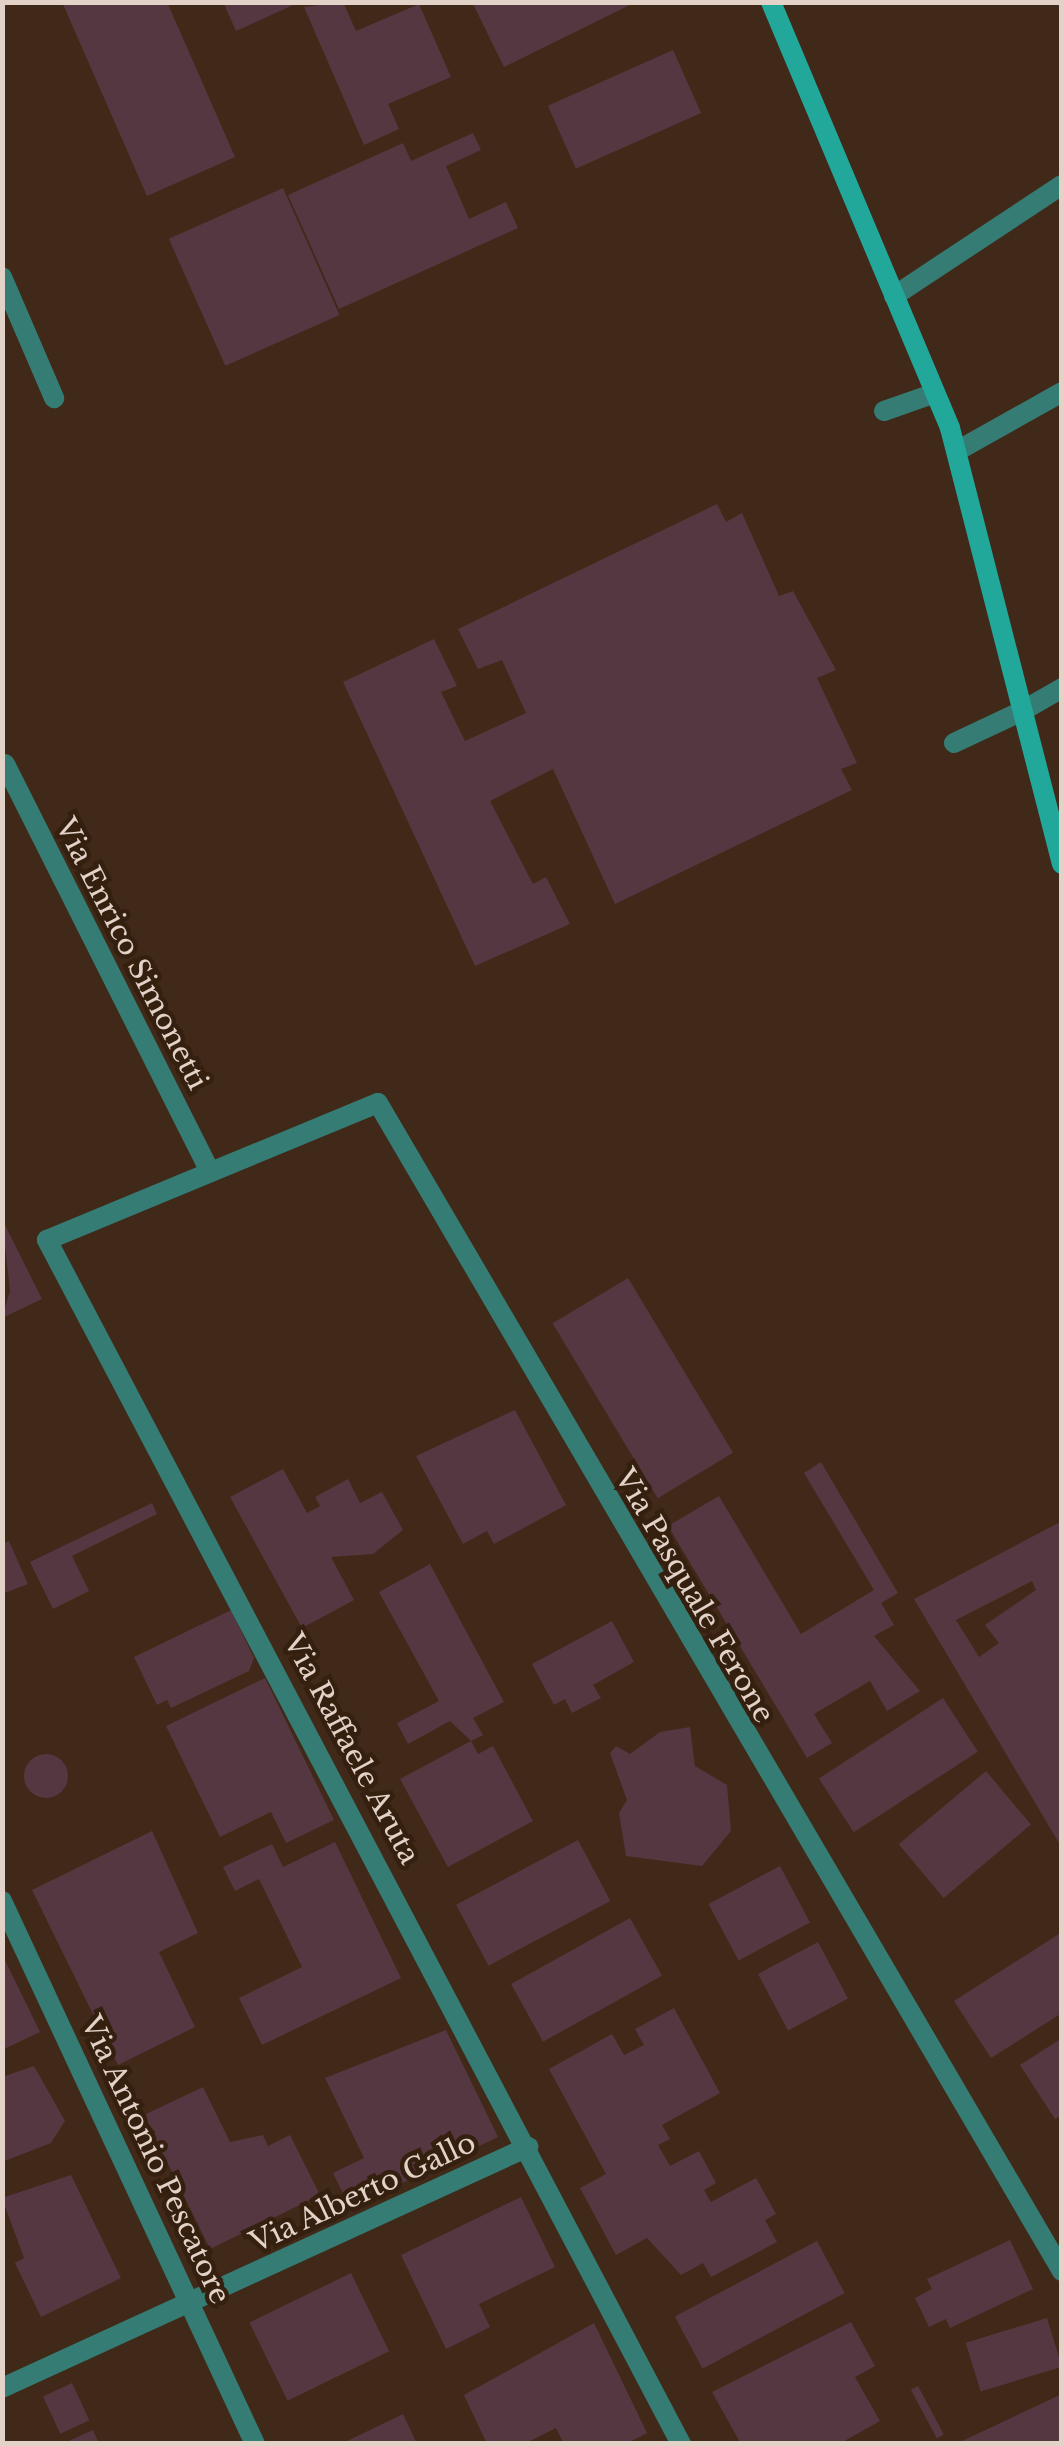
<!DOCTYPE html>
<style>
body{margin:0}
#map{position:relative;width:1064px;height:2446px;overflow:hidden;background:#402918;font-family:"Libre Baskerville",serif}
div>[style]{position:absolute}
.building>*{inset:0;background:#553741;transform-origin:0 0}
.round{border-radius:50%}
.lane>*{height:20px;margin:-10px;padding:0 10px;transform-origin:10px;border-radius:10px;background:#357c74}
.street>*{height:20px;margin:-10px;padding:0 10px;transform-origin:10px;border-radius:10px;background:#357c74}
.secondary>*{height:20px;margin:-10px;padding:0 10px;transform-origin:10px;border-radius:10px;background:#22a79b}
span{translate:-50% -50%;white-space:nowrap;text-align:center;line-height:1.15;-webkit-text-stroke:9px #351f0e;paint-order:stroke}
.street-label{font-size:28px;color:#e2d2c8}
.frame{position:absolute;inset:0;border:5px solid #e2d2c8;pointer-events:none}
</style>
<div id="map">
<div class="building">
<div style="clip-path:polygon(62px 2px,167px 2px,235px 157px,147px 196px)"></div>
<div style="clip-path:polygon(223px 2px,300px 2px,236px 31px)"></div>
<div style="clip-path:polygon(343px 2px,356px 31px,419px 4px,451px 77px,388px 104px,399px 129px,364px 145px,304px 7px)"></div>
<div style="clip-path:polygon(472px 2px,636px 2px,504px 67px)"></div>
<div style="left:673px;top:50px;width:69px;height:137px;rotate:66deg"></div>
<div style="clip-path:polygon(473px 133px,481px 150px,446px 166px,469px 219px,506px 202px,518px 228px,339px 309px,288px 195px,403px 143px,411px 161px)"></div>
<div style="left:283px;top:188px;width:139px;height:125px;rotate:66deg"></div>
<div style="clip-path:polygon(717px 504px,726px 522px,742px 513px,779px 596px,793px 591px,836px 670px,817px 678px,857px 763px,841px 769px,852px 790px,615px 904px,553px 769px,490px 801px,533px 884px,546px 877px,570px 924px,475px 966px,343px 682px,434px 639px,457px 686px,441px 692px,465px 741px,526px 713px,502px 660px,478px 669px,458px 629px)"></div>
<div style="clip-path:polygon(2px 1219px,42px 1299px,2px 1318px,10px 1291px)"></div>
<div style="left:628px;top:1278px;width:204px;height:88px;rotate:59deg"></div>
<div style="clip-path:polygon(515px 1410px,566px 1505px,494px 1544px,487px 1531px,463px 1544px,416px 1456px)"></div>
<div style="clip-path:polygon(821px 1462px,898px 1593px,881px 1603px,894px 1625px,874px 1636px,920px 1691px,887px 1711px,870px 1681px,814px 1714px,832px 1743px,807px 1758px,668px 1526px,719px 1496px,801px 1634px,874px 1590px,804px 1473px)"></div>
<div style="clip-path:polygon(283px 1469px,307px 1513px,320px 1506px,315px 1497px,348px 1479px,360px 1503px,382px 1492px,403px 1530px,373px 1554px,331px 1557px,354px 1600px,302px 1628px,230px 1497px)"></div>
<div style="clip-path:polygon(152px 1503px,157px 1514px,72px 1556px,89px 1591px,53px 1609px,30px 1562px)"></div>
<div style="clip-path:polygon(evenodd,1062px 1521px,1062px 1848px,914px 1599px,1062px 1521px,1032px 1581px,1036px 1590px,985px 1625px,999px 1643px,979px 1657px,956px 1620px,1032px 1581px)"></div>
<div style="clip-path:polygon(9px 1541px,28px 1584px,2px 1594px,2px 1544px)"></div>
<div style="clip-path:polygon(430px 1564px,504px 1702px,473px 1718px,483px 1735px,471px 1741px,450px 1721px,408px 1744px,397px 1723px,439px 1701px,379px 1592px)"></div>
<div style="clip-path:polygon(231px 1610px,254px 1658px,249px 1671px,171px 1708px,167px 1700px,157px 1705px,134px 1657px)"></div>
<div style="clip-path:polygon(612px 1621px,634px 1662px,593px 1685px,601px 1698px,572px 1713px,565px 1699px,554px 1705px,532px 1664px)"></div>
<div style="clip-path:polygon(265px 1678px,334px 1820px,286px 1843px,271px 1812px,220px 1837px,166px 1726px)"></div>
<div style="left:943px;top:1698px;width:64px;height:148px;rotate:57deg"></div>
<div style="clip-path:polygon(690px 1727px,695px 1766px,727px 1785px,731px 1831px,702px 1866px,626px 1856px,619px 1813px,627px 1800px,610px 1753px,616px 1746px,630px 1754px,660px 1732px)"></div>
<div style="clip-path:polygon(471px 1741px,478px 1754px,493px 1746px,533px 1821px,448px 1867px,400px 1779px)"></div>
<div class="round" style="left:24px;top:1754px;width:44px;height:44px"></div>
<div style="left:986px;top:1771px;width:70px;height:114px;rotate:50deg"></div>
<div style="clip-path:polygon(152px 1831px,198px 1933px,159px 1952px,195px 2027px,118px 2065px,32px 1890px)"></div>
<div style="left:578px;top:1840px;width:69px;height:138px;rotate:62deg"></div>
<div style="clip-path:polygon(335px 1842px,401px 1978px,262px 2045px,239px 1998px,302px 1967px,259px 1879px,235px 1891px,223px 1867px,272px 1844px,283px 1867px)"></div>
<div style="left:780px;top:1866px;width:64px;height:81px;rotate:62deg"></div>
<div style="left:630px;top:1918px;width:66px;height:136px;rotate:61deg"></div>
<div style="clip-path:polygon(1062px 1932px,1062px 2013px,991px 2058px,954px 2001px)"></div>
<div style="left:818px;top:1942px;width:64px;height:68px;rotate:62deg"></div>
<div style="clip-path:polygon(2px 1954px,40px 2032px,2px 2050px)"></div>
<div style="clip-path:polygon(674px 2008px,720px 2093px,662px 2125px,670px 2139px,658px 2145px,670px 2166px,699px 2151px,716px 2183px,704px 2190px,711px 2202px,756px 2178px,776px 2214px,765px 2220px,777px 2242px,711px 2277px,703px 2263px,681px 2275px,647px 2238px,616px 2255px,580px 2188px,606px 2174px,549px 2069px,612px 2034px,624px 2055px,644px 2045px,635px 2029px)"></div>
<div style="clip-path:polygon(446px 2030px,498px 2137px,350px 2208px,333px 2173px,364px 2158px,325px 2078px)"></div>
<div style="clip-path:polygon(1062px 2038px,1062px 2115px,1055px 2119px,1020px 2065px)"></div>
<div style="clip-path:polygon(34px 2066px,65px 2121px,51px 2143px,2px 2162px,2px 2077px)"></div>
<div style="clip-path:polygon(203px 2087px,230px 2142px,263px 2135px,268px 2146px,290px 2135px,320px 2195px,210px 2249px,144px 2115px)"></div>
<div style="clip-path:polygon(71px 2175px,121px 2278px,41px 2317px,15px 2263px,24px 2258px,2px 2198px)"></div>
<div style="clip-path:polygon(521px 2197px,555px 2267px,479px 2304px,490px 2327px,446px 2349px,401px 2255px)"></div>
<div style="clip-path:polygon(1010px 2240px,1033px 2289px,950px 2328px,946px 2319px,929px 2327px,915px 2298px,932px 2289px,927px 2279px)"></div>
<div style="left:817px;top:2241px;width:59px;height:161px;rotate:62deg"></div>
<div style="left:351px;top:2273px;width:87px;height:113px;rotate:64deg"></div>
<div style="left:1047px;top:2318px;width:51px;height:85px;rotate:73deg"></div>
<div style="clip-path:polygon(851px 2322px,875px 2366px,855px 2377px,880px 2421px,839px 2444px,741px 2444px,712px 2392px)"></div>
<div style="clip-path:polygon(594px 2323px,647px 2433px,626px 2444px,564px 2444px,556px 2428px,524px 2444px,487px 2444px,464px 2395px)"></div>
<div style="left:72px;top:2383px;width:41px;height:32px;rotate:65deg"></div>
<div style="left:918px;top:2386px;width:55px;height:8px;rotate:62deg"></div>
<div style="clip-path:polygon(1062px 2394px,1062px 2444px,963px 2444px,962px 2441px)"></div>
<div style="clip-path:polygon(403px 2414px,417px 2444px,341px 2444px)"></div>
<div style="clip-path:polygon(93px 2430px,99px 2444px,62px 2444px)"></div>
</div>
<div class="lane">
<div style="left:884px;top:411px;width:54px;rotate:-19.4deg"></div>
<div style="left:954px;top:743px;width:75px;rotate:-25.2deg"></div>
</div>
<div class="street">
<div style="left:2px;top:277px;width:132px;rotate:66.7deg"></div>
<div style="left:894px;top:296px;width:201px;rotate:-33.5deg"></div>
<div style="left:957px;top:451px;width:120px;rotate:-29.3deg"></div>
<div style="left:1022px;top:711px;width:46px;rotate:-29.9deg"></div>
<div style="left:5px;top:764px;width:452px;rotate:63.3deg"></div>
<div style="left:2px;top:1901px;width:599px;rotate:65.02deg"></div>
<div style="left:2px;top:2388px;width:579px;rotate:-24.62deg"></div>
<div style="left:681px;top:2444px;width:1361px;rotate:-117.77deg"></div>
<div style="left:47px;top:1240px;width:358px;rotate:-22.5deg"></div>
<div style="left:378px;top:1103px;width:1354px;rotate:59.65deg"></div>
</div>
<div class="secondary">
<div style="left:771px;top:2px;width:462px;rotate:67.2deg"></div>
<div style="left:950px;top:428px;width:450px;rotate:75.6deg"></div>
</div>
<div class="street-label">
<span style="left:131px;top:954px;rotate:63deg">Via Enrico Simonetti</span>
<span style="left:694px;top:1596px;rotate:60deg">Via Pasquale Ferone</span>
<span style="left:351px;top:1749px;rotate:62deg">Via Raffaele Aruta</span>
<span style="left:155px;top:2160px;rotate:65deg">Via Antonio Pescatore</span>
<span style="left:363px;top:2193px;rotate:-25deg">Via Alberto Gallo</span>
</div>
<div class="frame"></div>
</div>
